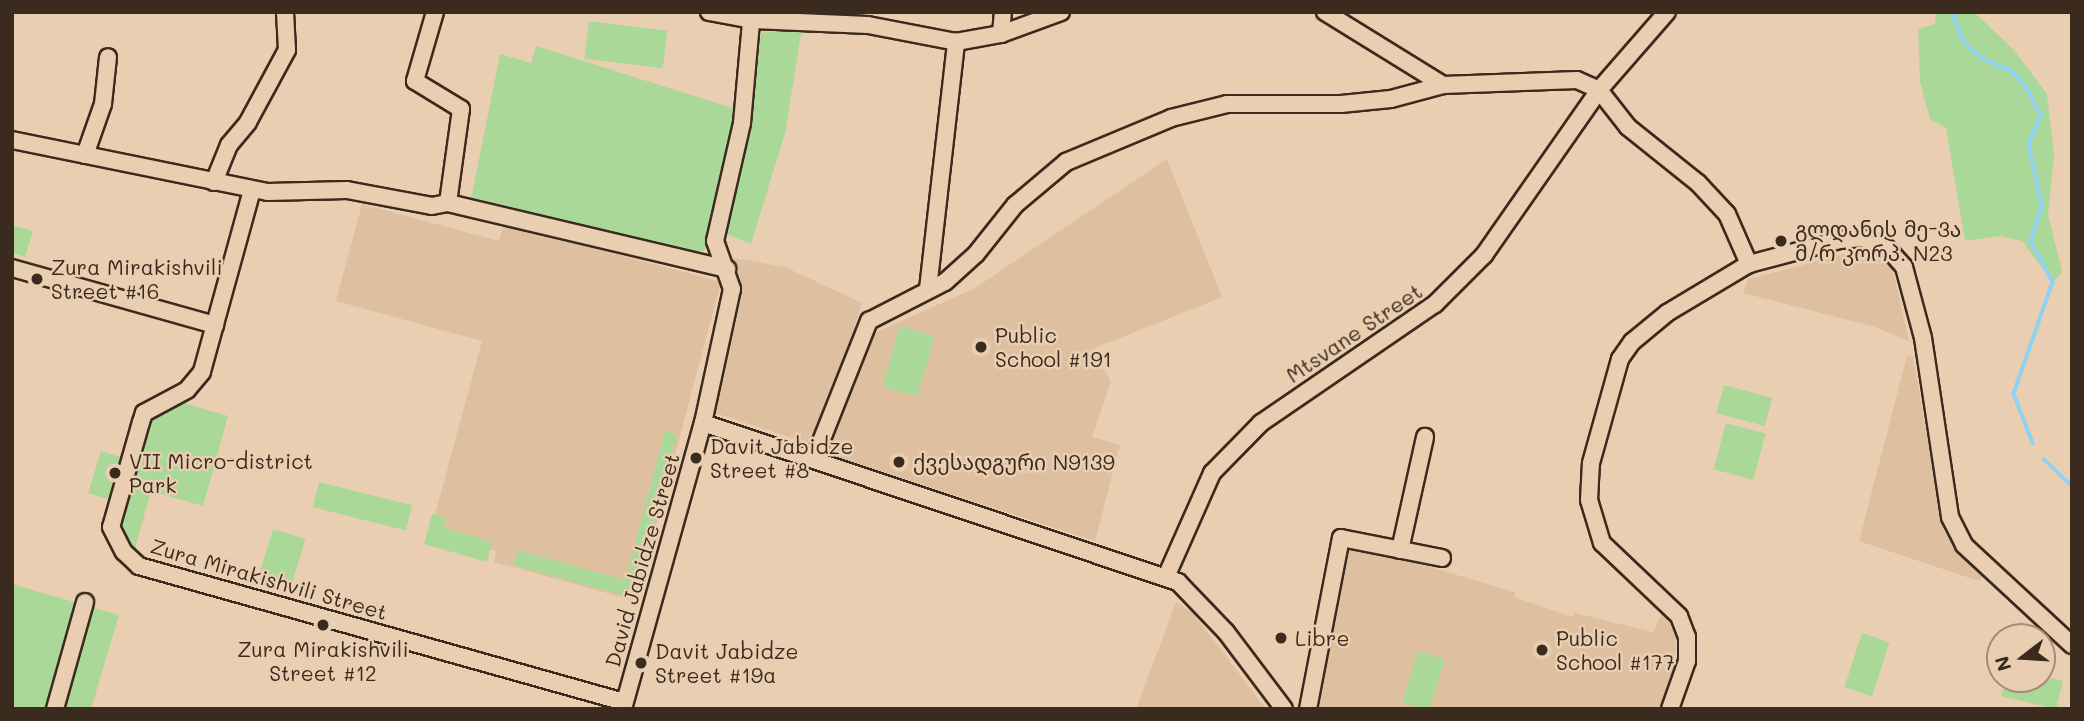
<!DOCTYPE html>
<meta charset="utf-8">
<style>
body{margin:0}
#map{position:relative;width:2084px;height:721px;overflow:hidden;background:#eaceb1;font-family:Mali,"Noto Sans Georgian",sans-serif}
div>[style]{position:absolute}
.built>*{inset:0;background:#dec0a1}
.green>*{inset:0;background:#aad898;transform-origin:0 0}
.stream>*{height:3.5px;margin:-1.75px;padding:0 1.75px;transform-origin:1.75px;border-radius:1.75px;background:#91d2f2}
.roads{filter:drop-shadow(2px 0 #3b2a1e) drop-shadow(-2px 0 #3b2a1e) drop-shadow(0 2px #3b2a1e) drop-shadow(0 -2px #3b2a1e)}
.minor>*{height:16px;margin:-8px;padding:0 8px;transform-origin:8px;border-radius:8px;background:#eaceb1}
.dots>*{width:19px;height:19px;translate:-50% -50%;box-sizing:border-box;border:4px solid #eaceb1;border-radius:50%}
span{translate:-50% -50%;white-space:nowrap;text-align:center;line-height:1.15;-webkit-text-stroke:5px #eaceb1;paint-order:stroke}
.poi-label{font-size:21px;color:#3b2a1e}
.left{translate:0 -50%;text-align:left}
.street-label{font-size:21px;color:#3b2a1e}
.frame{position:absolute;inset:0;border:14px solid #3b2a1e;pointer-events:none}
.north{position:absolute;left:1986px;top:623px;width:70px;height:70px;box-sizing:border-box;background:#eaceb1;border:2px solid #a48c76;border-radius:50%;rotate:253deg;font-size:19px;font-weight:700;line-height:28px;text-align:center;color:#3b2a1e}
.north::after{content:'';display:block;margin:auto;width:24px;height:32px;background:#3b2a1e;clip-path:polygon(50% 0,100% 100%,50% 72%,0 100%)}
</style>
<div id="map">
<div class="built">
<div style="clip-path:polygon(1167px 159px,1222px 297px,1090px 350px,1111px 381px,1092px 437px,1120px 445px,1095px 541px,826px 453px,868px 336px,975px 288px)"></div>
<div style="clip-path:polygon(362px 204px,499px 241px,504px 224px,721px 282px,636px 601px,494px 562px,496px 551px,430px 533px,482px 341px,336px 301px)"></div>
<div style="clip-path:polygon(1855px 251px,1881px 259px,1893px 271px,1909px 341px,1872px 326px,1743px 293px,1748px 279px)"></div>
<div style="clip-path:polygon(734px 258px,785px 267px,862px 303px,816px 446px,712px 412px,740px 278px)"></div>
<div style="clip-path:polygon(1907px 356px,1913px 357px,1944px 532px,1982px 577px,1979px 581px,1859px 541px)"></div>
<div style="clip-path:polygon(1348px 543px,1515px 592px,1514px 597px,1573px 617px,1575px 613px,1653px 632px,1663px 610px,1676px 636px,1675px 664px,1662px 709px,1311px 709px,1343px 546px)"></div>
<div style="clip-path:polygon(1176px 602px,1193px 613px,1266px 709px,1136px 709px)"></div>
</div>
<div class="green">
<div style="clip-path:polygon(1936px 12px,1974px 12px,2014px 50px,2047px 94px,2054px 155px,2048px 214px,2062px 272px,2053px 282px,2022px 241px,2000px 236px,1965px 241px,1946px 128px,1930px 119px,1920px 82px,1918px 29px,1935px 24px)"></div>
<div style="left:589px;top:21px;width:79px;height:38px;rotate:7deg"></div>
<div style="clip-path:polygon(802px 28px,785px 133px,751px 244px,724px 233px,751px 124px,761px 33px)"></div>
<div style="clip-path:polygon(536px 46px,742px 111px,706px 249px,695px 254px,471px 200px,500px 54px,531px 63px)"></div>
<div style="clip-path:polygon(12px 225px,33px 231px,25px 257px,12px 253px)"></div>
<div style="left:900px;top:326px;width:36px;height:63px;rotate:16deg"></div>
<div style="left:1724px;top:385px;width:50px;height:29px;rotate:15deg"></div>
<div style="clip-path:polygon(180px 402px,228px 416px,203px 506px,151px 491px,134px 552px,118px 531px,152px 412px)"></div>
<div style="left:1726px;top:423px;width:41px;height:48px;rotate:15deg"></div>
<div style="clip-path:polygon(665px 431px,677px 434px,633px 598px,513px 565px,517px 550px,625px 580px)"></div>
<div style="left:101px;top:451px;width:21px;height:44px;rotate:17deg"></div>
<div style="left:319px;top:482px;width:96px;height:26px;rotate:14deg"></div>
<div style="clip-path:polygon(432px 514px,446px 518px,444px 528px,492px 542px,487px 562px,424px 544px)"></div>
<div style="left:273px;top:529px;width:34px;height:50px;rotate:17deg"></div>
<div style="clip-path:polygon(12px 584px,119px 615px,91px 709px,12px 709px)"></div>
<div style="left:1862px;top:633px;width:29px;height:57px;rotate:18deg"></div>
<div style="left:1418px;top:651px;width:28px;height:54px;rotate:17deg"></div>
<div style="clip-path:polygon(2042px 676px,2063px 681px,2056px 709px,2001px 696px,2006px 679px)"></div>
</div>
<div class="stream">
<div style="left:1952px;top:12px;width:30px;rotate:69deg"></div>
<div style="left:1963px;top:40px;width:24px;rotate:45deg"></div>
<div style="left:1980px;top:57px;width:36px;rotate:24deg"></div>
<div style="left:2013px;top:72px;width:21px;rotate:49deg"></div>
<div style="left:2027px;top:88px;width:31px;rotate:63deg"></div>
<div style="left:2041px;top:116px;width:30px;rotate:113deg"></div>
<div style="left:2029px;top:144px;width:63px;rotate:78.2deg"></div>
<div style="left:2042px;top:206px;width:37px;rotate:107deg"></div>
<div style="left:2031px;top:241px;width:47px;rotate:61.8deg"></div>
<div style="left:2053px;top:282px;width:119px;rotate:109.2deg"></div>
<div style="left:2014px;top:394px;width:53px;rotate:68.8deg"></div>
<div style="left:2044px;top:459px;width:39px;rotate:44deg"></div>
</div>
<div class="roads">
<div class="minor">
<div style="left:435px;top:12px;width:72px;rotate:106.2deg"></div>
<div style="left:415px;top:81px;width:54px;rotate:31.3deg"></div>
<div style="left:461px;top:109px;width:95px;rotate:97.9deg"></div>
<div style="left:709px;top:12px;width:45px;rotate:10.3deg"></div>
<div style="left:753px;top:20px;width:115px;rotate:2.5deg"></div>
<div style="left:868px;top:25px;width:90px;rotate:10.9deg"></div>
<div style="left:956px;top:42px;width:46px;rotate:-10.1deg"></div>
<div style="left:1001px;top:34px;width:64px;rotate:-20.1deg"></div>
<div style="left:1325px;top:12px;width:139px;rotate:31.7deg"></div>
<div style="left:1001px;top:34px;width:22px;rotate:-85deg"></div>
<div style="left:12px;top:140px;width:261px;rotate:11.5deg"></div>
<div style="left:268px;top:192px;width:79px;rotate:-1.5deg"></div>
<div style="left:347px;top:190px;width:86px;rotate:10.7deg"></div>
<div style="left:432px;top:206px;width:16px;rotate:-11deg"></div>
<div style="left:448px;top:203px;width:287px;rotate:13.3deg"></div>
<div style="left:85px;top:155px;width:54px;rotate:-70.6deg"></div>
<div style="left:103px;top:104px;width:47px;rotate:-83.9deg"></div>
<div style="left:214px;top:182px;width:40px;rotate:-68deg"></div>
<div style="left:229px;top:145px;width:30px;rotate:-50deg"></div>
<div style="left:248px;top:122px;width:82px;rotate:-61.6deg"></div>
<div style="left:287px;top:50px;width:38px;rotate:-93deg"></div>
<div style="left:252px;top:190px;width:189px;rotate:105.4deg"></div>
<div style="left:202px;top:372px;width:23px;rotate:130deg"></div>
<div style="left:187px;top:390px;width:49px;rotate:151.9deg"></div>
<div style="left:144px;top:413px;width:9px;rotate:108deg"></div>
<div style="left:141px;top:422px;width:109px;rotate:105.9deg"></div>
<div style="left:111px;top:527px;width:28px;rotate:63deg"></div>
<div style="left:124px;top:552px;width:21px;rotate:43deg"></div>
<div style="left:139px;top:566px;width:504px;rotate:15.66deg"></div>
<div style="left:12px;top:268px;width:211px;rotate:15.7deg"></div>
<div style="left:928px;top:289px;width:249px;rotate:-83.5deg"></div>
<div style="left:703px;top:423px;width:501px;rotate:18.51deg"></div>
<div style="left:1178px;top:582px;width:69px;rotate:46.2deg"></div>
<div style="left:1226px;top:632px;width:96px;rotate:53deg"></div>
<div style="left:814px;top:459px;width:149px;rotate:-68.3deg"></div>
<div style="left:869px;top:321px;width:85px;rotate:-27.2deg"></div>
<div style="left:945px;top:282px;width:42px;rotate:-42.1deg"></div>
<div style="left:976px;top:254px;width:63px;rotate:-51.5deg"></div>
<div style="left:1015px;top:205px;width:67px;rotate:-40.1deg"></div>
<div style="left:1066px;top:162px;width:114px;rotate:-22.7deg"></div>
<div style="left:1171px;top:118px;width:58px;rotate:-14deg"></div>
<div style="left:1227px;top:104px;width:114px"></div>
<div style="left:1341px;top:104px;width:50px;rotate:-5.7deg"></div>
<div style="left:1391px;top:99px;width:54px;rotate:-15.1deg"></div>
<div style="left:1443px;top:85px;width:134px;rotate:-2.1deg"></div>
<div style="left:1577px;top:80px;width:24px;rotate:24deg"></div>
<div style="left:1599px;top:90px;width:47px;rotate:51.9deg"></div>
<div style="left:1628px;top:127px;width:90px;rotate:38.7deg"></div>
<div style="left:1698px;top:183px;width:42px;rotate:46.9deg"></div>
<div style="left:1727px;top:214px;width:55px;rotate:66.3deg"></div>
<div style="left:1400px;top:550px;width:116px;rotate:-77.5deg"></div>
<div style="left:1166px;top:577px;width:114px;rotate:-66.1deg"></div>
<div style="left:1212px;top:473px;width:70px;rotate:-45.6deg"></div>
<div style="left:1261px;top:423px;width:211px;rotate:-34.4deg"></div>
<div style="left:1435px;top:304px;width:69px;rotate:-45deg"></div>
<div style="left:1484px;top:255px;width:201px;rotate:-55.1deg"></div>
<div style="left:1599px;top:90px;width:103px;rotate:-48.9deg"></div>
<div style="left:55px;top:709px;width:111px;rotate:-74.3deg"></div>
<div style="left:623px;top:709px;width:297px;rotate:-74.4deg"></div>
<div style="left:703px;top:423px;width:137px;rotate:-77.8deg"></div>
<div style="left:732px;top:289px;width:51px;rotate:-109.5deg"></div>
<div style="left:715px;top:241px;width:121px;rotate:-77.1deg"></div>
<div style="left:742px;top:123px;width:111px;rotate:-84.9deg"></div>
<div style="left:1308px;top:709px;width:174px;rotate:-79.1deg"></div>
<div style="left:1341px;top:538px;width:103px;rotate:11.2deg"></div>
<div style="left:1670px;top:709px;width:51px;rotate:-70.5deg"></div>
<div style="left:1687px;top:661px;width:24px;rotate:-90deg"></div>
<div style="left:1687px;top:637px;width:22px;rotate:-111deg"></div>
<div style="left:1679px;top:616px;width:106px;rotate:-136.5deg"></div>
<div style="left:1602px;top:543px;width:45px;rotate:-106.8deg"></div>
<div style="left:1589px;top:500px;width:37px;rotate:-87deg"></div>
<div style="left:1591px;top:463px;width:108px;rotate:-74.4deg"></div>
<div style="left:1620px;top:359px;width:21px;rotate:-55deg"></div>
<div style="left:1632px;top:342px;width:45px;rotate:-39.6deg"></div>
<div style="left:1667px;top:313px;width:96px;rotate:-30.9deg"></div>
<div style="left:1749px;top:264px;width:94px;rotate:-14.8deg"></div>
<div style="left:1840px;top:240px;width:22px;rotate:-5deg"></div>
<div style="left:1862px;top:238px;width:28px;rotate:23deg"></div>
<div style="left:1888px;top:249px;width:24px;rotate:48deg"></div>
<div style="left:1904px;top:267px;width:73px;rotate:75deg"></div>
<div style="left:1923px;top:338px;width:181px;rotate:81.4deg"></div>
<div style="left:1950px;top:517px;width:31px;rotate:63deg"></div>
<div style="left:1964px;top:545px;width:147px;rotate:42.8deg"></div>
</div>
</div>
<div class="dots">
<div style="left:1781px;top:241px;background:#3b2a1e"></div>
<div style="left:37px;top:279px;background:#3b2a1e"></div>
<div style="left:981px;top:347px;background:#3b2a1e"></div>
<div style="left:696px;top:458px;background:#3b2a1e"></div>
<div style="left:899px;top:462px;background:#3b2a1e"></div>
<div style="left:115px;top:473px;background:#3b2a1e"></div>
<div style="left:323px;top:625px;background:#3b2a1e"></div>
<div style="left:1281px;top:638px;background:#3b2a1e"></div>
<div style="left:1542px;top:650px;background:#3b2a1e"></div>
<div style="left:641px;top:663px;background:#3b2a1e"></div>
</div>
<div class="poi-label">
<span class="left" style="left:1795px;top:241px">გლდანის მე-3ა<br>მ/რ კორპ. N23</span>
<span class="left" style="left:51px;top:279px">Zura Mirakishvili<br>Street #16</span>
<span class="left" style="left:995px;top:347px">Public<br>School #191</span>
<span class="left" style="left:710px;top:458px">Davit Jabidze<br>Street #8</span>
<span class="left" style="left:129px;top:473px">VII Micro-district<br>Park</span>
<span class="left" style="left:913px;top:462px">ქვესადგური N9139</span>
<span class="left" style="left:1295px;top:638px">Libre</span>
<span class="left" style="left:1556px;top:650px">Public<br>School #177</span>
<span style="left:323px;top:661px">Zura Mirakishvili<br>Street #12</span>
<span class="left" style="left:655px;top:663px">Davit Jabidze<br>Street #19a</span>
</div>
<div class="street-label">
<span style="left:1354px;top:333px;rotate:-34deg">Mtsvane Street</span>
<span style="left:642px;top:560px;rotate:-74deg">David Jabidze Street</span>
<span style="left:269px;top:579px;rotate:16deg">Zura Mirakishvili Street</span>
</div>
<div class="frame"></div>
<div class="north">N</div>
</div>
